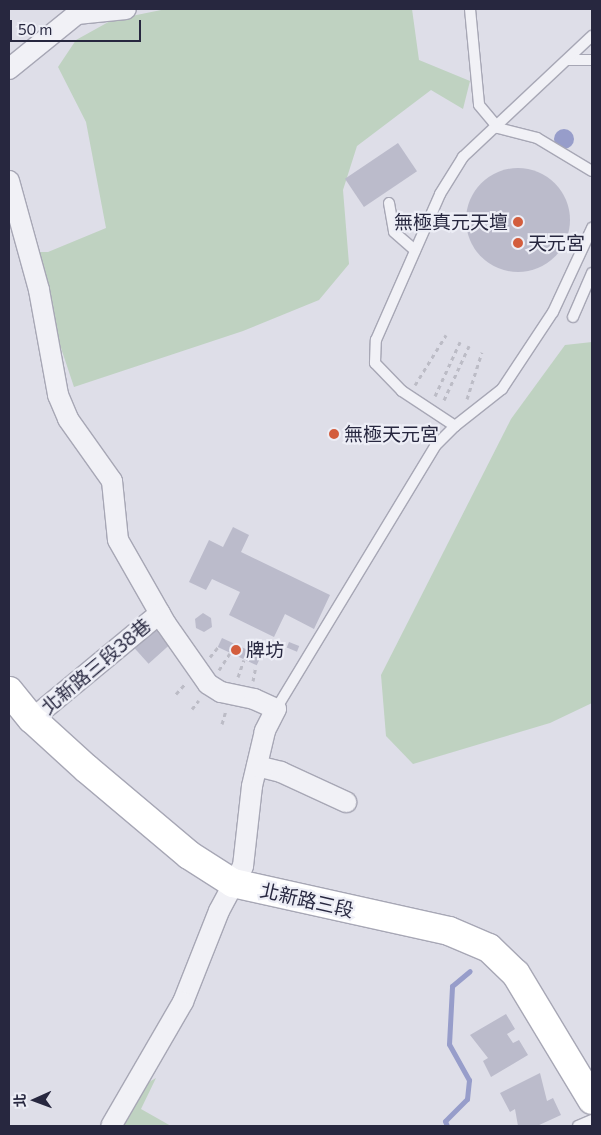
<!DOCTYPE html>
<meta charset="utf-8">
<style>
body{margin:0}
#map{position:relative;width:601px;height:1135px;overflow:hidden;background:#dedee8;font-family:Commissioner,"Noto Sans TC",sans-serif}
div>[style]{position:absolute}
.green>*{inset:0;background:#bfd2c1}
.water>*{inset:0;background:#979dca}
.round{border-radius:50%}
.stream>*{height:5px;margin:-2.5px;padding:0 2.5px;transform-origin:2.5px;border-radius:2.5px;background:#979dca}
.building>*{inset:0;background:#bbbbcb;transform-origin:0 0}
.path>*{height:3px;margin-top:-1.5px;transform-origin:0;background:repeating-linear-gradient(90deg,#bcbcc6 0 4px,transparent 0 8px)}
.roads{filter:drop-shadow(1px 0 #a7a7b5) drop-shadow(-1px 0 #a7a7b5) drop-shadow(0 1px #a7a7b5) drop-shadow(0 -1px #a7a7b5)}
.service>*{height:10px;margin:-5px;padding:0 5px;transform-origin:5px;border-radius:5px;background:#f1f1f6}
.minor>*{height:20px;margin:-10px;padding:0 10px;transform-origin:10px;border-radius:10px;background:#f1f1f6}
.secondary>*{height:28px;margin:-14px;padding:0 14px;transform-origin:14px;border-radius:14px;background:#fff}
.dots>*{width:14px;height:14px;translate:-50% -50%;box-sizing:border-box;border:2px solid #edeef6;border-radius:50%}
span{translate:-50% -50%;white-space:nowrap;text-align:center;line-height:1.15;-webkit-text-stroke:4.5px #edeef6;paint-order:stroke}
.poi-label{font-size:19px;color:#27273f}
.right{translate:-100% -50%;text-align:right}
.left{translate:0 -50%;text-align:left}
.street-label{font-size:19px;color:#27273f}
.frame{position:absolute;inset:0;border:10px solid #27273f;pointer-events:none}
.north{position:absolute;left:10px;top:1075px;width:50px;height:50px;-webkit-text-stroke:4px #edeef6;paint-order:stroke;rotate:268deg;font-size:14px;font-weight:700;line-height:20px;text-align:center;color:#27273f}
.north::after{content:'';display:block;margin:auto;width:18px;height:22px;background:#27273f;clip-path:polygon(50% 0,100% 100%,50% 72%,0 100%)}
.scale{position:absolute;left:10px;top:20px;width:131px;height:22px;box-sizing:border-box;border:2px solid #27273f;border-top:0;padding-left:6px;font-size:15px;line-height:18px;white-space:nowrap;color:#27273f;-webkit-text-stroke:4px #edeef6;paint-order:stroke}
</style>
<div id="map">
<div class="green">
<div style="clip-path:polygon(166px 9px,412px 9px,419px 60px,470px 81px,463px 109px,431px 90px,357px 146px,343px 190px,349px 264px,319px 300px,243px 331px,74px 387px,29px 252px,48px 252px,106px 228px,86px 122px,58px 67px,76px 40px,112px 20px)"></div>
<div style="clip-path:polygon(592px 342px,592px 703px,550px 723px,413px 764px,386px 736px,381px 675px,511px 419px,565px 345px)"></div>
<div style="clip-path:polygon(156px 1078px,141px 1109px,171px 1126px,117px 1126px,144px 1085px)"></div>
</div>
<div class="water">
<div class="round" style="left:554px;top:129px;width:20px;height:20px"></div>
</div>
<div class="stream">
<div style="left:447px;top:1126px;width:5px;rotate:-112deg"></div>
<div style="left:445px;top:1121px;width:31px;rotate:-45deg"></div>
<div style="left:467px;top:1099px;width:19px;rotate:-84deg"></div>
<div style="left:469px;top:1080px;width:41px;rotate:-119.1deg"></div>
<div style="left:449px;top:1044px;width:58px;rotate:-87deg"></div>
<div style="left:452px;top:986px;width:23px;rotate:-40deg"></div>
</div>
<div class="building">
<div style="left:398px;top:143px;width:34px;height:64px;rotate:56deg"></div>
<div class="round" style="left:466px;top:168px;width:104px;height:104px"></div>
<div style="clip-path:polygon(233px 527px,249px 535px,241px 552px,330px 595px,314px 629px,285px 614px,274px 637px,229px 615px,240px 592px,212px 579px,206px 590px,189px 582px,209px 540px,223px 547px)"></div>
<div style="clip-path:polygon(203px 613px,211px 618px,212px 627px,204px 632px,196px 628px,195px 619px)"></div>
<div style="left:158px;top:619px;width:27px;height:37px;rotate:48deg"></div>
<div style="left:222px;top:638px;width:43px;height:10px;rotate:25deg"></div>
<div style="left:289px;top:642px;width:11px;height:6px;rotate:22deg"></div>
<div style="clip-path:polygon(506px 1014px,515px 1029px,507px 1034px,513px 1043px,519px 1040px,528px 1055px,491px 1077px,483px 1061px,488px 1058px,470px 1035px)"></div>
<div style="clip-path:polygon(540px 1073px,547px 1101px,553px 1098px,561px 1115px,537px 1126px,518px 1126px,515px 1109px,510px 1112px,500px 1093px)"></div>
</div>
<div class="path">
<div style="left:415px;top:385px;width:59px;rotate:-58.2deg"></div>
<div style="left:435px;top:396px;width:60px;rotate:-65.2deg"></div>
<div style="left:467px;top:399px;width:49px;rotate:-72.3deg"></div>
<div style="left:444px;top:400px;width:60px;rotate:-65.2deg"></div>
<div style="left:210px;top:657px;width:13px;rotate:-51deg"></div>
<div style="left:219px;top:670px;width:20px;rotate:-57deg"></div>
<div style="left:238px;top:677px;width:18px;rotate:-71deg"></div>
<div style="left:253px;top:681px;width:15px;rotate:-79deg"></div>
<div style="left:176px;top:694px;width:13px;rotate:-48deg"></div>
<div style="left:192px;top:709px;width:11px;rotate:-52deg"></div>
<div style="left:222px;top:724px;width:15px;rotate:-74deg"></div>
</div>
<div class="roads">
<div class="service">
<div style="left:470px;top:9px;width:96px;rotate:84.6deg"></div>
<div style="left:479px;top:105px;width:30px;rotate:50deg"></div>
<div style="left:498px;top:128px;width:40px;rotate:14.4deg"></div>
<div style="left:537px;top:138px;width:64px;rotate:31deg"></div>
<div style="left:568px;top:60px;width:24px"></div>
<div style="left:389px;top:203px;width:29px;rotate:80deg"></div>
<div style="left:394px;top:232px;width:28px;rotate:41deg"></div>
<div style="left:573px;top:317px;width:48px;rotate:-66.6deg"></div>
<div style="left:455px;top:426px;width:60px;rotate:-38.2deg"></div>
<div style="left:502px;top:389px;width:92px;rotate:-56.5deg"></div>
<div style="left:553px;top:312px;width:93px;rotate:-65.1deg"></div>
<div style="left:276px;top:709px;width:307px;rotate:-58.8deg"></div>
<div style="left:435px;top:446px;width:28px;rotate:-45deg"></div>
<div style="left:455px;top:426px;width:64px;rotate:-146.6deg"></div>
<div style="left:402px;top:391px;width:39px;rotate:-134deg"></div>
<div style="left:375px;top:363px;width:23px;rotate:-88deg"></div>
<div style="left:376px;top:340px;width:159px;rotate:-66.3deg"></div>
<div style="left:440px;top:194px;width:44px;rotate:-58.1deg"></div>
<div style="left:463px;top:157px;width:177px;rotate:-43.2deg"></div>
<div style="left:578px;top:1126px;width:15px;rotate:-23deg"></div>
</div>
<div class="minor">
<div style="left:9px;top:69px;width:87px;rotate:-39deg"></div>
<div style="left:77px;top:14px;width:49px;rotate:-5.8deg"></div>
<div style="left:9px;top:181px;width:113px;rotate:74.6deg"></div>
<div style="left:39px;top:290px;width:107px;rotate:79.7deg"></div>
<div style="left:58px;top:395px;width:26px;rotate:67deg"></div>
<div style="left:68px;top:419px;width:76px;rotate:54.6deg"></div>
<div style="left:112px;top:481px;width:59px;rotate:84.2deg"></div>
<div style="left:118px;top:540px;width:97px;rotate:60.3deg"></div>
<div style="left:166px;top:624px;width:73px;rotate:55deg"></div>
<div style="left:208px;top:684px;width:15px;rotate:32deg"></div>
<div style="left:221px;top:692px;width:34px;rotate:12deg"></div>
<div style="left:254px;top:699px;width:24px;rotate:24deg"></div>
<div style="left:276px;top:709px;width:25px;rotate:117deg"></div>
<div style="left:265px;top:731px;width:57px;rotate:103.3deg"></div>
<div style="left:252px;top:786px;width:81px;rotate:96.4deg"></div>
<div style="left:243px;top:866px;width:51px;rotate:118.1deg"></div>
<div style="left:219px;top:911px;width:98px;rotate:111.6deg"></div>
<div style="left:183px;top:1002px;width:143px;rotate:120.1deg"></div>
<div style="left:32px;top:719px;width:166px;rotate:-39.6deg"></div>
<div style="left:257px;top:766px;width:25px;rotate:14deg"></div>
<div style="left:281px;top:772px;width:72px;rotate:24.8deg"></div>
</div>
<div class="secondary">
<div style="left:9px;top:691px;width:36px;rotate:51deg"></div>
<div style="left:32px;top:719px;width:74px;rotate:42.3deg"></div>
<div style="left:87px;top:769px;width:133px;rotate:40.1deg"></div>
<div style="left:189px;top:855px;width:52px;rotate:32.5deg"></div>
<div style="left:233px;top:883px;width:221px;rotate:12.5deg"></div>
<div style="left:449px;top:931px;width:43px;rotate:23deg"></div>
<div style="left:489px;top:948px;width:37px;rotate:44deg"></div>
<div style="left:516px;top:974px;width:147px;rotate:58.9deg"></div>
</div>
</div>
<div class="dots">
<div style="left:518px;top:222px;background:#d35d3d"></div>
<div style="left:518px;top:243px;background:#d35d3d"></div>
<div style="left:334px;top:434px;background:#d35d3d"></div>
<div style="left:236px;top:650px;background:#d35d3d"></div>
</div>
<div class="poi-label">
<span class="right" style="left:508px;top:222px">無極真元天壇</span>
<span class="left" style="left:528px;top:243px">天元宮</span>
<span class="left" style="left:344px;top:434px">無極天元宮</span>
<span class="left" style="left:246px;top:650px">牌坊</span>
</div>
<div class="street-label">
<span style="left:96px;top:666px;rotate:-40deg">北新路三段38巷</span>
<span style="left:307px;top:900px;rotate:13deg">北新路三段</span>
</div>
<div class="frame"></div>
<div class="north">北</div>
<div class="scale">50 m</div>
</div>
